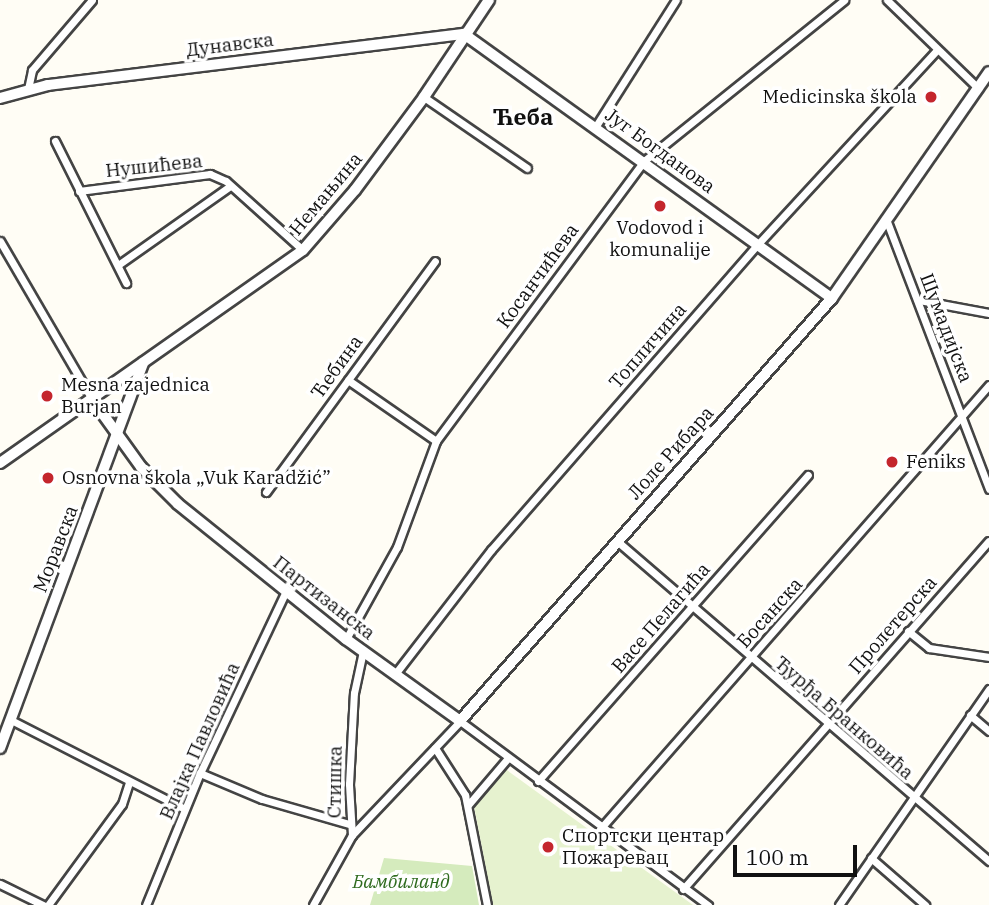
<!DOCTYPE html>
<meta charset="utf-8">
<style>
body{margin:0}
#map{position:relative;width:989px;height:905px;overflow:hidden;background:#fffdf5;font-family:"IBM Plex Serif",serif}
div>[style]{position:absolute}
.green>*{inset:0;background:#d5ebbd}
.pitch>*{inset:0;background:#e6f2cf}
.roads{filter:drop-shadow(2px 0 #444) drop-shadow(-2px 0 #444) drop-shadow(0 2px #444) drop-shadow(0 -2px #444)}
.minor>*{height:7px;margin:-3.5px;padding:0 3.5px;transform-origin:3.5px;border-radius:3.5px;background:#fff}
.tertiary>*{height:10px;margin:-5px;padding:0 5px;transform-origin:5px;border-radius:5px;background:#fff}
.dots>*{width:19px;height:19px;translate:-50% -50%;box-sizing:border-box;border:4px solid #fff;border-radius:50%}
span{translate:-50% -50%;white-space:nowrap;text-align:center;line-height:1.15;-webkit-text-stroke:7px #fff;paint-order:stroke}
.street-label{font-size:19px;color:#111}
.poi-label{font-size:19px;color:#111}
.right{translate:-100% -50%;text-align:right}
.left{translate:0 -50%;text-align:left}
.park-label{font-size:19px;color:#2f6b1f;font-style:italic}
.quarter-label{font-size:23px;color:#111;font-weight:700}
.scale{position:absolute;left:733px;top:845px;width:124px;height:32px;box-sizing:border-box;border:4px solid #111;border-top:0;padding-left:9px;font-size:21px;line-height:24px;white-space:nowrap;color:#111;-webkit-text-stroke:5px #fff;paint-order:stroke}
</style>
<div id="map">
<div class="green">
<div style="clip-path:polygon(384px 858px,472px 866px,479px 905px,370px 905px)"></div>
</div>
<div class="pitch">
<div style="clip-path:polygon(504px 768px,693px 905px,493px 905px,474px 806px)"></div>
</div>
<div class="roads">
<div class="minor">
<div style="left:887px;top:0;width:127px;rotate:44deg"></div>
<div style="left:28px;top:89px;width:19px;rotate:-78deg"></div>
<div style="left:32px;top:70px;width:92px;rotate:-49.4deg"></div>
<div style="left:424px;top:97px;width:125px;rotate:34.6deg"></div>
<div style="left:596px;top:126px;width:149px;rotate:-57.6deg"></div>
<div style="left:55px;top:141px;width:159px;rotate:63.4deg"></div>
<div style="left:79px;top:191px;width:132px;rotate:-7.4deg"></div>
<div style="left:210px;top:174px;width:17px;rotate:24deg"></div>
<div style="left:226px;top:181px;width:103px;rotate:41.9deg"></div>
<div style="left:886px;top:219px;width:289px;rotate:69.1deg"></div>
<div style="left:0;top:241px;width:183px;rotate:59.8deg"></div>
<div style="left:118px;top:265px;width:137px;rotate:-35.2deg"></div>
<div style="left:919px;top:300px;width:71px;rotate:10.5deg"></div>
<div style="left:348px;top:380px;width:107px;rotate:34.7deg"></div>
<div style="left:266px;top:492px;width:286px;rotate:-53.8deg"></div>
<div style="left:617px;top:541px;width:491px;rotate:40.7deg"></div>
<div style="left:908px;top:631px;width:27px;rotate:39deg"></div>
<div style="left:929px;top:648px;width:61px;rotate:8.5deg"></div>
<div style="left:346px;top:639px;width:105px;rotate:-61deg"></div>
<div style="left:397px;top:547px;width:113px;rotate:-69.8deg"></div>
<div style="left:436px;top:441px;width:349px;rotate:-53.4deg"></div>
<div style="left:644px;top:161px;width:257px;rotate:-38.8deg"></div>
<div style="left:395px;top:674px;width:157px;rotate:-52.3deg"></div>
<div style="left:491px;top:550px;width:406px;rotate:-48.9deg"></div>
<div style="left:758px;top:244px;width:264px;rotate:-47.3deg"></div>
<div style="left:970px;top:715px;width:25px;rotate:40deg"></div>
<div style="left:11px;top:720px;width:195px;rotate:27.1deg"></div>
<div style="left:435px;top:748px;width:56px;rotate:57.4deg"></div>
<div style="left:465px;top:795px;width:112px;rotate:78.7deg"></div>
<div style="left:200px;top:773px;width:67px;rotate:22.8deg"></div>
<div style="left:262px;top:799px;width:91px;rotate:16deg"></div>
<div style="left:538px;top:781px;width:408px;rotate:-48.6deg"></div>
<div style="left:468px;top:805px;width:62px;rotate:-49.6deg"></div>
<div style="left:600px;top:829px;width:590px;rotate:-48.78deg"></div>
<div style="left:352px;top:835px;width:51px;rotate:-93.4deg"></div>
<div style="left:349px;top:784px;width:91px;rotate:-86.9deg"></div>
<div style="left:354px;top:693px;width:43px;rotate:-77.9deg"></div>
<div style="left:871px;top:858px;width:72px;rotate:41deg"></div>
<div style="left:0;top:884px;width:48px;rotate:26deg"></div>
<div style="left:683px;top:889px;width:463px;rotate:-48.7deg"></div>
<div style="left:48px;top:905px;width:125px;rotate:-53.8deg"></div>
<div style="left:122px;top:804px;width:23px;rotate:-72deg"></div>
<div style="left:146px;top:905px;width:143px;rotate:-67.8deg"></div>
<div style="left:200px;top:773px;width:201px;rotate:-64.7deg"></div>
<div style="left:313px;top:905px;width:80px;rotate:-60.9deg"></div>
<div style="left:352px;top:835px;width:157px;rotate:-46.5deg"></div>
<div style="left:460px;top:721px;width:309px;rotate:36.6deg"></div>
<div style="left:839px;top:905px;width:263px;rotate:-55.2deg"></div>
</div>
<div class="tertiary">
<div style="left:0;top:98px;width:50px;rotate:-15.2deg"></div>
<div style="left:48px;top:85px;width:419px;rotate:-7deg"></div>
<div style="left:464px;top:34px;width:453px;rotate:35.7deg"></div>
<div style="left:92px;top:399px;width:84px;rotate:54.2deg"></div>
<div style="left:141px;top:467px;width:52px;rotate:45deg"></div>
<div style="left:178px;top:504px;width:216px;rotate:38.8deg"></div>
<div style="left:346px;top:639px;width:140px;rotate:35.7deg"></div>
<div style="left:460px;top:721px;width:563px;rotate:-48.67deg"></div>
<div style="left:832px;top:298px;width:275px;rotate:-55.2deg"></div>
<div style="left:0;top:463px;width:370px;rotate:-35.1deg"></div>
<div style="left:303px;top:250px;width:79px;rotate:-49.1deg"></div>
<div style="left:355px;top:190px;width:116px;rotate:-53.4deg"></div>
<div style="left:424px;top:97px;width:117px;rotate:-56.2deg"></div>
<div style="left:0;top:748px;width:411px;rotate:-69.6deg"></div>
</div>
</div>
<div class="dots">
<div style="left:931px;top:97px;background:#c4262e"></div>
<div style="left:660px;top:206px;background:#c4262e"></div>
<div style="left:47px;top:396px;background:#c4262e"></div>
<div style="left:892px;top:462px;background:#c4262e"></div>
<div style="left:48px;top:478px;background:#c4262e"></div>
<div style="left:548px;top:847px;background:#c4262e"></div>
</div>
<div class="street-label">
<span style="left:230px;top:45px;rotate:-7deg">Дунавска</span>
<span style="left:660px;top:151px;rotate:36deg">Југ Богданова</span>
<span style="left:154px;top:166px;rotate:-6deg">Нушићева</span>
<span style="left:326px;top:194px;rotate:-50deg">Немањина</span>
<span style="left:538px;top:276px;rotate:-54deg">Косанчићева</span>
<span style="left:946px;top:328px;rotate:69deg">Шумадијска</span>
<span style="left:648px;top:346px;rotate:-49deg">Топличина</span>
<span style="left:337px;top:367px;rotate:-54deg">Ћебина</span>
<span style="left:671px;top:453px;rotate:-48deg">Лоле Рибара</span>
<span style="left:56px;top:549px;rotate:-69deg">Моравска</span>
<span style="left:324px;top:598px;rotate:38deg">Партизанска</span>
<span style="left:770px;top:613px;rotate:-48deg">Босанска</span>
<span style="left:661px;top:618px;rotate:-49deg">Васе Пелагића</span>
<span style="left:893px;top:625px;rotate:-49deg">Пролетерска</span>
<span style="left:844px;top:718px;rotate:41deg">Ђурђа Бранковића</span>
<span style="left:200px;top:741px;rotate:-66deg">Влајка Павловића</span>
<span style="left:335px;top:782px;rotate:-89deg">Стишка</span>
</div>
<div class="poi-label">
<span class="right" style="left:917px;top:97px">Medicinska škola</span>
<span style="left:660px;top:239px">Vodovod i<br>komunalije</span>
<span class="left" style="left:61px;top:396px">Mesna zajednica<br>Burjan</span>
<span class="left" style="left:906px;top:462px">Feniks</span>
<span class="left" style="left:62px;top:478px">Osnovna škola „Vuk Karadžić”</span>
<span class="left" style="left:562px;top:847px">Спортски центар<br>Пожаревац</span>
</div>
<div class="park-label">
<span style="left:401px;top:882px">Бамбиланд</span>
</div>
<div class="quarter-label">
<span style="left:523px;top:116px">Ћеба</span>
</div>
<div class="scale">100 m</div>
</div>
